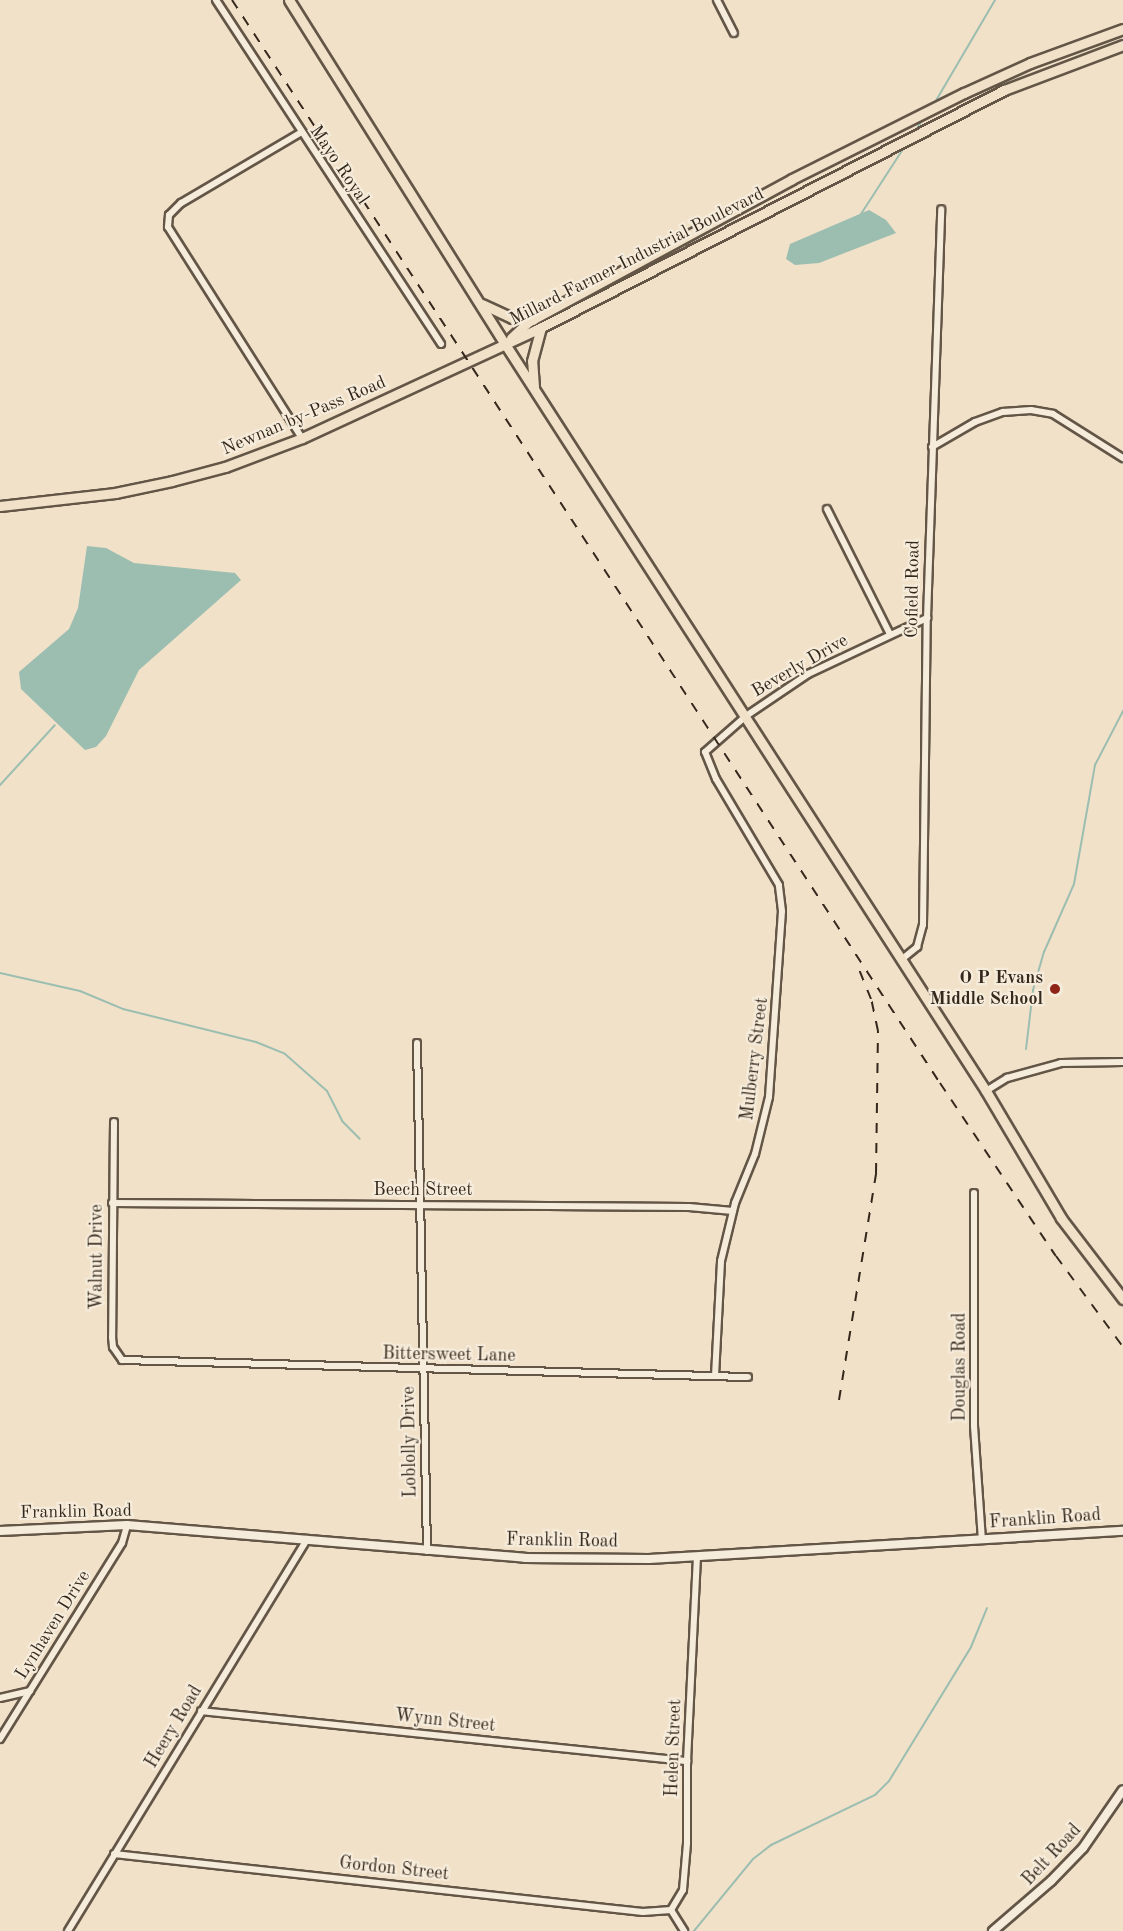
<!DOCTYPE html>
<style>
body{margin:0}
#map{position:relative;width:1123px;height:1931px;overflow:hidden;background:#f1e1c8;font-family:"Old Standard TT",serif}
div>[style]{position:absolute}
.water>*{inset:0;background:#9bbeb1}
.stream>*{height:2px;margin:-1px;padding:0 1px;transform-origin:1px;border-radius:1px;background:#9bbeb1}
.roads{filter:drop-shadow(2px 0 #635647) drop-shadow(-2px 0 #635647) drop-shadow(0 2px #635647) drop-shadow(0 -2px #635647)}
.minor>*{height:6px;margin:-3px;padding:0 3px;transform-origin:3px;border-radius:3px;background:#f6ecdb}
.tertiary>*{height:8px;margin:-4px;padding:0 4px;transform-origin:4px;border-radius:4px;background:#f6ecdb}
.secondary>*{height:8px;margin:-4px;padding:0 4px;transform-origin:4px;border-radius:4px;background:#f6ecdb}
.primary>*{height:9px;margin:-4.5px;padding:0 4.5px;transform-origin:4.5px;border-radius:4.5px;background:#f1e1c8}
.rail>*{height:2px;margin-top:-1px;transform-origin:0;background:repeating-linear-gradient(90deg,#34271c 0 10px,transparent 0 20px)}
.dots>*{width:16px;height:16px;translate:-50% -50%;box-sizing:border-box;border:3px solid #f6ecdb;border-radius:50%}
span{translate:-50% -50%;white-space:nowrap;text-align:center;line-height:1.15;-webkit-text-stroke:4.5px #f6ecdb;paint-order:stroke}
.street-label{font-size:18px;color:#34271c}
.poi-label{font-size:18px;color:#34271c;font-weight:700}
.right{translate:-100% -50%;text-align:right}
</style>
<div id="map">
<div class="water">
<div style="clip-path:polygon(869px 210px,886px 220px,896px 233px,819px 263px,795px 265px,786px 259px,790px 244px)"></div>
<div style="clip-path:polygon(87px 546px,106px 548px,134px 563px,235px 573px,241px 580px,139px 670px,106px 736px,96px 747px,85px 750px,21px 689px,19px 672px,69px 629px,78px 608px)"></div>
</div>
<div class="stream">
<div style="left:934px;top:104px;width:121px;rotate:-59.6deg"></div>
<div style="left:915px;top:131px;width:18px;rotate:-56deg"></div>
<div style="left:861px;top:214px;width:81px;rotate:-57.1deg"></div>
<div style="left:0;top:785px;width:81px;rotate:-47.5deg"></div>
<div style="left:0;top:973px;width:82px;rotate:12.7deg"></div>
<div style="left:80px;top:991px;width:47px;rotate:22.7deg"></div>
<div style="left:123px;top:1009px;width:137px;rotate:13.9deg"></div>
<div style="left:256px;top:1042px;width:31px;rotate:22deg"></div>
<div style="left:285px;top:1054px;width:56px;rotate:41.4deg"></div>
<div style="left:327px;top:1091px;width:34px;rotate:63deg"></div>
<div style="left:342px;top:1121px;width:25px;rotate:45deg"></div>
<div style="left:1026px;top:1049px;width:59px;rotate:-83.2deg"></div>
<div style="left:1033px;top:990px;width:40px;rotate:-74deg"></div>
<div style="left:1044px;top:952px;width:74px;rotate:-66.2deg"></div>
<div style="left:1074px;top:884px;width:121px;rotate:-80deg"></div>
<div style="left:1095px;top:765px;width:61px;rotate:-62.6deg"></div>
<div style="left:694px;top:1931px;width:93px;rotate:-50.7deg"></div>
<div style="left:753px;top:1859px;width:23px;rotate:-38deg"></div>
<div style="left:771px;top:1845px;width:115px;rotate:-25.7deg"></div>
<div style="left:875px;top:1795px;width:20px;rotate:-45deg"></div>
<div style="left:889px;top:1781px;width:157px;rotate:-58.5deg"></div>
<div style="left:971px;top:1647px;width:42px;rotate:-67.7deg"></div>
</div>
<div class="roads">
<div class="minor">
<div style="left:216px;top:0;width:411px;rotate:56.8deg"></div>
<div style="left:717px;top:0;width:37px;rotate:63deg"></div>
<div style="left:300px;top:133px;width:138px;rotate:149.5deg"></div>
<div style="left:181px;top:203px;width:17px;rotate:135deg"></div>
<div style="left:169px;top:215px;width:12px;rotate:95deg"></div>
<div style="left:168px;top:227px;width:250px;rotate:57.6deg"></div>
<div style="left:932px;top:447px;width:50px;rotate:-30.2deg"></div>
<div style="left:975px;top:422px;width:30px;rotate:-20deg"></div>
<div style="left:1003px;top:412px;width:28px;rotate:-4deg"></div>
<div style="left:1031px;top:410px;width:22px;rotate:10deg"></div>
<div style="left:1053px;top:414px;width:83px;rotate:32.2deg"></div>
<div style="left:827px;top:509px;width:140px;rotate:63.3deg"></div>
<div style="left:901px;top:960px;width:21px;rotate:-39deg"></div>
<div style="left:917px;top:947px;width:23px;rotate:-75deg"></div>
<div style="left:923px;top:925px;width:307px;rotate:-89.3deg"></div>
<div style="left:927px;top:618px;width:409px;rotate:-88deg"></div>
<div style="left:417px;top:1043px;width:508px;rotate:88.87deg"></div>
<div style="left:986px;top:1091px;width:25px;rotate:-32deg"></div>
<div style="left:1007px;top:1078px;width:56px;rotate:-15.5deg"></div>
<div style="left:1061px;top:1063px;width:62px;rotate:-0.9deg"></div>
<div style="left:114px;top:1122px;width:215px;rotate:90.5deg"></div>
<div style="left:112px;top:1337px;width:10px;rotate:84deg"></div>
<div style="left:113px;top:1347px;width:16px;rotate:55deg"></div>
<div style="left:122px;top:1360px;width:626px;rotate:1.56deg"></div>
<div style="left:974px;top:1193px;width:233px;rotate:90deg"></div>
<div style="left:974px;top:1426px;width:114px;rotate:86deg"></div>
<div style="left:112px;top:1203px;width:577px;rotate:0.4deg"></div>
<div style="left:689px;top:1207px;width:44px;rotate:5.2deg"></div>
<div style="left:715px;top:1376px;width:115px;rotate:-87deg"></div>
<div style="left:721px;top:1261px;width:60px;rotate:-76.4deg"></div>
<div style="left:735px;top:1203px;width:53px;rotate:-67.8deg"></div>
<div style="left:755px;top:1154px;width:59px;rotate:-76.2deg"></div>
<div style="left:769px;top:1097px;width:186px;rotate:-86deg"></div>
<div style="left:782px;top:911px;width:26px;rotate:-97deg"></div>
<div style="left:779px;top:885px;width:123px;rotate:-120.7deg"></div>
<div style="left:716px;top:779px;width:29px;rotate:-112deg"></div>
<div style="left:705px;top:752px;width:55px;rotate:-41.3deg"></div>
<div style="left:746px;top:716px;width:75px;rotate:-34.1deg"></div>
<div style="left:808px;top:674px;width:132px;rotate:-25.2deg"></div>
<div style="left:0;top:1698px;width:31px;rotate:-13deg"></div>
<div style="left:201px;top:1711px;width:489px;rotate:5.9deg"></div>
<div style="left:0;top:1739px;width:231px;rotate:-58.1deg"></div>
<div style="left:122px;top:1543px;width:19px;rotate:-74deg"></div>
<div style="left:114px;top:1854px;width:532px;rotate:6.26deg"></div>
<div style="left:643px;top:1912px;width:28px;rotate:-4deg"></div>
<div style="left:671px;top:1910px;width:23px;rotate:-59deg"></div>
<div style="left:683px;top:1890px;width:47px;rotate:-85.1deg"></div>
<div style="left:687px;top:1843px;width:82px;rotate:-90deg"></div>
<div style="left:687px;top:1761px;width:202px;rotate:-87.2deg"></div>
<div style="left:671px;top:1910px;width:25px;rotate:58deg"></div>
<div style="left:68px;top:1931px;width:459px;rotate:-58.6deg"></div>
</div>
<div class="tertiary">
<div style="left:993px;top:1931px;width:77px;rotate:-40.8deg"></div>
<div style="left:1051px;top:1881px;width:46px;rotate:-45.9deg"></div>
<div style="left:1083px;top:1848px;width:70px;rotate:-55.4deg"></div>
</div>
<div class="secondary">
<div style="left:0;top:1531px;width:127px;rotate:-2.7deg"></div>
<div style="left:127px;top:1525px;width:399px;rotate:4.7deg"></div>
<div style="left:525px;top:1558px;width:124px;rotate:0.5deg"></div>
<div style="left:649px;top:1559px;width:475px;rotate:-3.4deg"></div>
</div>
<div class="primary">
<div style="left:289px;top:0;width:406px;rotate:57.9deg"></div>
<div style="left:505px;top:344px;width:888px;rotate:57.22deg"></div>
<div style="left:986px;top:1091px;width:147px;rotate:59.4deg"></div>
<div style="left:1061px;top:1218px;width:102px;rotate:52.6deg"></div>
<div style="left:482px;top:304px;width:33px;rotate:25deg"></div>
<div style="left:512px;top:318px;width:21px;rotate:5deg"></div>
<div style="left:511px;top:338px;width:23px;rotate:-43deg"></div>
<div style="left:528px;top:322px;width:300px;rotate:-28.4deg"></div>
<div style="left:792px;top:179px;width:192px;rotate:-26.6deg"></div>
<div style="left:964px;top:93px;width:72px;rotate:-24.4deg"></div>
<div style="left:1030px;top:63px;width:99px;rotate:-20.1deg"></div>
<div style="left:534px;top:387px;width:26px;rotate:-94deg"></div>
<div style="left:532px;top:361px;width:35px;rotate:-75deg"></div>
<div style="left:0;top:506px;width:116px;rotate:-6.4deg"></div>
<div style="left:115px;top:493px;width:58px;rotate:-11.9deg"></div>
<div style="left:172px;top:481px;width:55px;rotate:-14.8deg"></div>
<div style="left:225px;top:467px;width:82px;rotate:-20.6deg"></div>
<div style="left:302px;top:438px;width:258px;rotate:-24.8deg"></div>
<div style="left:536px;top:330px;width:526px;rotate:-27.15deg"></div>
<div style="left:1004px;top:90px;width:127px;rotate:-20.7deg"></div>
</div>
</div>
<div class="rail">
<div style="left:232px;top:0;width:1294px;rotate:56.83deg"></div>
<div style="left:940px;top:1083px;width:208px;rotate:56.2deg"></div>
<div style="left:1056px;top:1256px;width:113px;rotate:53.6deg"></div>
<div style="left:839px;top:1400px;width:230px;rotate:-80.7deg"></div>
<div style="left:876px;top:1173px;width:142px;rotate:-89.2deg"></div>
<div style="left:878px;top:1031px;width:33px;rotate:-102deg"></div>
<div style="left:871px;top:999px;width:32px;rotate:-112deg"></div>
</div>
<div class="dots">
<div style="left:1055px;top:989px;background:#8f2418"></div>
</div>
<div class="street-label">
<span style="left:339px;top:165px;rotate:56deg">Mayo Royal</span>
<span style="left:637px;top:257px;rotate:-27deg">Millard Farmer Industrial Boulevard</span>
<span style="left:304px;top:416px;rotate:-23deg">Newnan by-Pass Road</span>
<span style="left:913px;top:589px;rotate:-89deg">Cofield Road</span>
<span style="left:800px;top:666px;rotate:-30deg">Beverly Drive</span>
<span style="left:755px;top:1059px;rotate:-83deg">Mulberry Street</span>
<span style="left:423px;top:1190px">Beech Street</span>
<span style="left:97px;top:1257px;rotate:-90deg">Walnut Drive</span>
<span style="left:449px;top:1355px;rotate:1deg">Bittersweet Lane</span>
<span style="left:960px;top:1367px;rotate:-90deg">Douglas Road</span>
<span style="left:410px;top:1442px;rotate:-91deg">Loblolly Drive</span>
<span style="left:76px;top:1512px;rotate:-1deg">Franklin Road</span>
<span style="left:1045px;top:1519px;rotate:-4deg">Franklin Road</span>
<span style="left:562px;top:1541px;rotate:1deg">Franklin Road</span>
<span style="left:53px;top:1625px;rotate:-58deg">Lynhaven Drive</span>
<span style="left:445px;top:1721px;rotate:6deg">Wynn Street</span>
<span style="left:174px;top:1727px;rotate:-59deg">Heery Road</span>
<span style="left:674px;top:1748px;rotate:-88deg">Helen Street</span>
<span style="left:1052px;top:1855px;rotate:-47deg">Belt Road</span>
<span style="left:394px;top:1869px;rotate:6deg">Gordon Street</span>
</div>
<div class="poi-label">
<span class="right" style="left:1043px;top:989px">O P Evans<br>Middle School</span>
</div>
</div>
